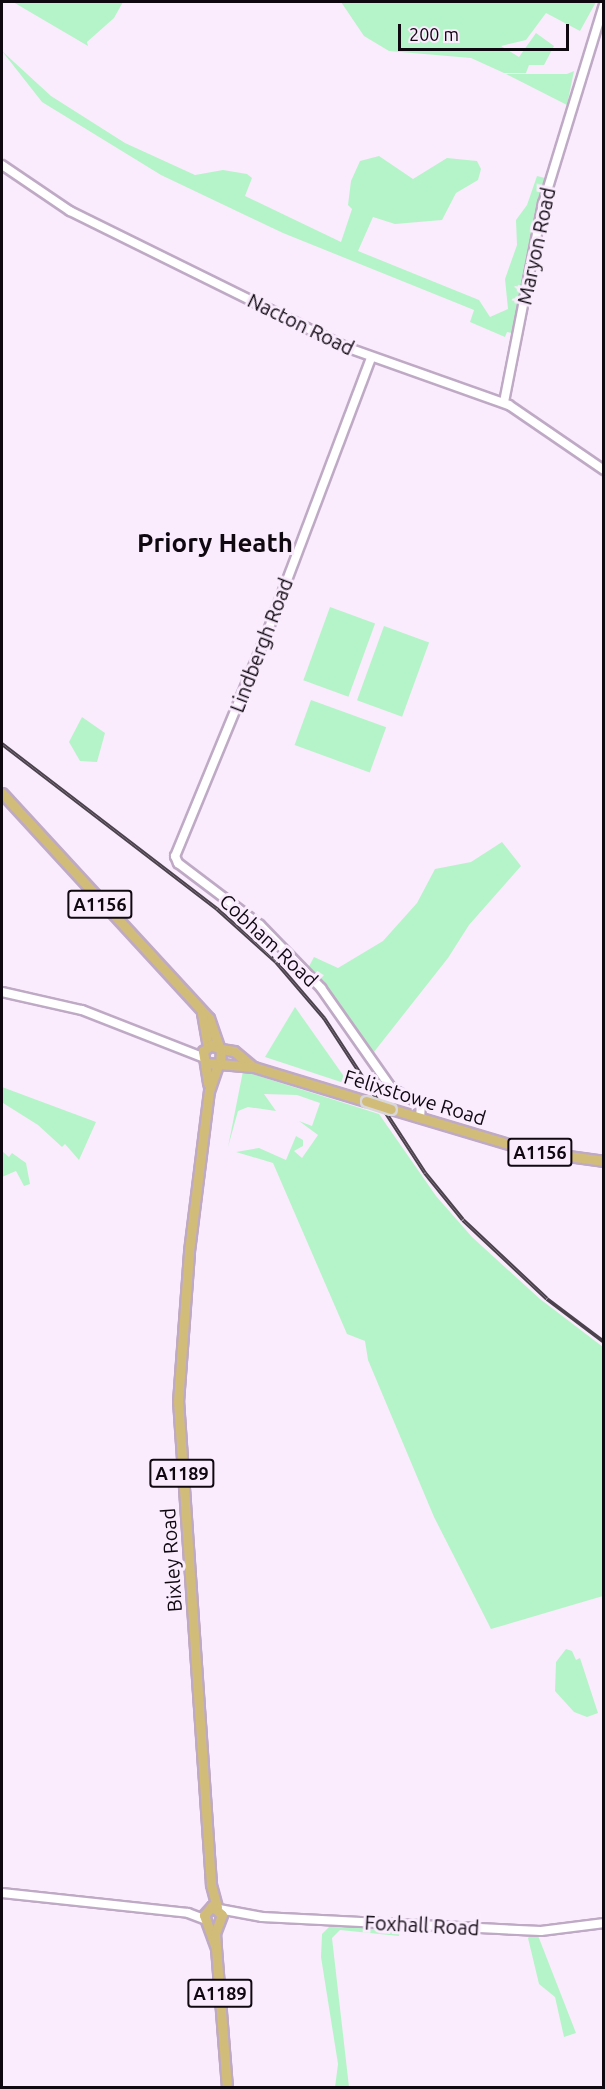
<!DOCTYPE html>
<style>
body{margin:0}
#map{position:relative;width:605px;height:2089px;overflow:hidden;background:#faecfd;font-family:Ubuntu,sans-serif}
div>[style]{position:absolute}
.green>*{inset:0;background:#b5f4c8;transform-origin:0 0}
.roads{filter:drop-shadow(2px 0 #bfaac5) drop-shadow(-2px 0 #bfaac5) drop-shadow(0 2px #bfaac5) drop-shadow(0 -2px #bfaac5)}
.minor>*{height:8px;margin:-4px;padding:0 4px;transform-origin:4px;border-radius:4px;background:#fff}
.major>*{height:9px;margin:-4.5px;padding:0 4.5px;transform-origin:4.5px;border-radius:4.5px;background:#d2bc7a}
.rail>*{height:4px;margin-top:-2px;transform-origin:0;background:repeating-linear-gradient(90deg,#faecfd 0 4.5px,#4b424d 0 9px);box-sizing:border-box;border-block:2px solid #4b424d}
.bridges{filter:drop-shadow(2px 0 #d9d7d9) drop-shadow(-2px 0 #d9d7d9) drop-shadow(0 2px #d9d7d9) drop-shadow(0 -2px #d9d7d9)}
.major-bridge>*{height:9px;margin:-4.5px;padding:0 4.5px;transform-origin:4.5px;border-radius:4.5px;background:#d2bc7a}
span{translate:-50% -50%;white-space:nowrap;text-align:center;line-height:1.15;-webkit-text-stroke:6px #faecfd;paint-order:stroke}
.shield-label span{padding:2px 4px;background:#faecfd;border:2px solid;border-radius:4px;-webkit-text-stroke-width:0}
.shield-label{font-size:18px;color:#0f0811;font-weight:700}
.street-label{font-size:20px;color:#0f0811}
.district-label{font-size:26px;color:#0f0811;font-weight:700}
.frame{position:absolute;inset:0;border:3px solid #0f0811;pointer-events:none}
.scale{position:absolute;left:398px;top:24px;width:171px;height:27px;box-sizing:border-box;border:3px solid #0f0811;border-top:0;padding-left:8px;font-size:18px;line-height:21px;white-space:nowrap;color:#0f0811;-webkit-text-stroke:4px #faecfd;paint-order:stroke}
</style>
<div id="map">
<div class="green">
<div style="clip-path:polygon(13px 2px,123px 2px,114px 18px,87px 42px,88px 46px)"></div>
<div style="clip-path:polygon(341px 2px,596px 2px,580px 31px,546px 13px,526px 40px,501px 46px,519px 57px,536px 33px,554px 46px,544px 65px,529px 65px,526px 73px,504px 73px,471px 58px,389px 51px,364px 36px)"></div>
<div style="clip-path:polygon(2px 51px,51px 96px,125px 143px,195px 175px,223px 170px,247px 174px,252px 178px,245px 196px,341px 242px,352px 209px,348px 205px,351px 181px,360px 161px,379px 156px,413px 179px,447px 158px,477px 161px,481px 169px,478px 180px,456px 193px,442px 220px,395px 224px,373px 217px,358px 251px,479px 300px,490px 317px,508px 309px,505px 279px,517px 245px,516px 220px,527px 205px,537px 176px,545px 178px,512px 333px,507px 332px,505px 337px,470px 322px,474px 310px,283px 233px,161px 175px,42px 102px)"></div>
<div style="clip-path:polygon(574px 71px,567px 105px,506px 74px,567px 74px)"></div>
<div style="left:330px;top:607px;width:48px;height:78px;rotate:20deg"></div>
<div style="left:384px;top:626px;width:48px;height:79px;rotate:20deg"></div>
<div style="left:311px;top:700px;width:80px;height:48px;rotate:20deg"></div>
<div style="clip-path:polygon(82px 717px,105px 733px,97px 762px,80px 761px,69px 742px)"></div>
<div style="clip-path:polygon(502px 842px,521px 866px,469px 925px,448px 958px,370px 1057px,306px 972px,314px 957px,338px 968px,383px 941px,417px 903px,435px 869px,471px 862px)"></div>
<div style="clip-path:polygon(295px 1007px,350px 1085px,265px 1057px)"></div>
<div style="clip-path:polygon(243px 1071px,379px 1114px,436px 1196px,472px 1237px,540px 1299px,603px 1347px,603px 1596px,491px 1629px,434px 1517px,368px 1360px,365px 1341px,347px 1334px,273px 1163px,236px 1152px,259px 1148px,286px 1160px,296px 1136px,303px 1140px,303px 1146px,294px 1151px,302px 1158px,318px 1135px,299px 1121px,312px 1126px,320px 1103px,297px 1095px,264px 1094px,276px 1111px,248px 1107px,238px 1111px,228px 1147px)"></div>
<div style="clip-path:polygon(2px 1087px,96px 1122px,79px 1160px,65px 1144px,62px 1147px,38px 1125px,3px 1103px)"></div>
<div style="clip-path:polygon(2px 1151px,9px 1157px,12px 1153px,26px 1163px,30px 1184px,24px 1186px,16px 1171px,2px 1177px)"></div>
<div style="clip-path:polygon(566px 1649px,572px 1651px,576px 1660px,580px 1658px,598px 1713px,587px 1717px,574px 1712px,555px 1691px,556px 1662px)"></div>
<div style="clip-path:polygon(330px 1926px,399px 1929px,399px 1936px,340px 1930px,332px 1938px,349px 2087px,335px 2087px,338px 2064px,321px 1957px,322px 1934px)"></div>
<div style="clip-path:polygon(532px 1933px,537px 1933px,576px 2033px,564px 2037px,555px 1997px,539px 1984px,528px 1938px)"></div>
</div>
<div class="roads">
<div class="minor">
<div style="left:2px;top:165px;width:82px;rotate:34.1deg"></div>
<div style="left:70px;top:211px;width:305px;rotate:26.3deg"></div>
<div style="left:343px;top:346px;width:176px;rotate:19.6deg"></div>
<div style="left:509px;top:405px;width:115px;rotate:34.4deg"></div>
<div style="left:371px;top:358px;width:299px;rotate:110.7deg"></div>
<div style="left:265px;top:638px;width:236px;rotate:112.4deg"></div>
<div style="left:175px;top:856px;width:8px;rotate:67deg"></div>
<div style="left:178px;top:863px;width:103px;rotate:37.1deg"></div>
<div style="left:260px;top:925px;width:88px;rotate:45.9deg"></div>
<div style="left:321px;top:988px;width:123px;rotate:54.9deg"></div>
<div style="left:392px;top:1089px;width:33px;rotate:27deg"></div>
<div style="left:421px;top:1104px;width:14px;rotate:94deg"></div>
<div style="left:504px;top:402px;width:202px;rotate:-78.9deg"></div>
<div style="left:543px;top:204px;width:209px;rotate:-73deg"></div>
<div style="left:2px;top:992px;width:82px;rotate:12.7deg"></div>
<div style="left:82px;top:1010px;width:129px;rotate:21.4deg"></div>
<div style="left:2px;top:1893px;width:187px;rotate:6.1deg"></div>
<div style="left:188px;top:1913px;width:19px;rotate:21deg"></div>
<div style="left:219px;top:1909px;width:44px;rotate:10.5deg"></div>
<div style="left:262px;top:1917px;width:279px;rotate:2.9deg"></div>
<div style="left:541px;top:1931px;width:64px;rotate:-7.2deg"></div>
</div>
<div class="major">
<div style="left:2px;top:793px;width:306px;rotate:47.4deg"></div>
<div style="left:209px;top:1018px;width:31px;rotate:71deg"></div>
<div style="left:202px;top:1013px;width:34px;rotate:80deg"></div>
<div style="left:221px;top:1049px;width:13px;rotate:9deg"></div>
<div style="left:234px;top:1051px;width:23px;rotate:40deg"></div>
<div style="left:205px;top:1063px;width:15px;rotate:4deg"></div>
<div style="left:220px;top:1064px;width:15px;rotate:-86deg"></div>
<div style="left:221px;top:1049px;width:11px;rotate:-158deg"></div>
<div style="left:211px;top:1045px;width:10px;rotate:143deg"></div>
<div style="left:203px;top:1051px;width:33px;rotate:81deg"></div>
<div style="left:220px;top:1064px;width:34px;rotate:5deg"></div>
<div style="left:254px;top:1067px;width:117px;rotate:16.9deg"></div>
<div style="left:391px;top:1109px;width:147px;rotate:16.6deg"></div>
<div style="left:532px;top:1151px;width:73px;rotate:7.9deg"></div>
<div style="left:217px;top:1907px;width:24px;rotate:-105deg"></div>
<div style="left:211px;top:1884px;width:483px;rotate:-93.9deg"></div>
<div style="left:178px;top:1402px;width:151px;rotate:-85.8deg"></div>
<div style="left:189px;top:1251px;width:161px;rotate:-82.9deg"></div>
<div style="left:209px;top:1091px;width:28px;rotate:-71deg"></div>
<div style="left:216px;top:1948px;width:35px;rotate:-110deg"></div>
<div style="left:204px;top:1915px;width:12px;rotate:-48deg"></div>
<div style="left:212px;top:1906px;width:13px;rotate:42deg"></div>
<div style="left:222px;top:1915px;width:19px;rotate:111deg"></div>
<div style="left:215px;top:1933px;width:15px;rotate:86deg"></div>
<div style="left:216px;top:1948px;width:140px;rotate:85.5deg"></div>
</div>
</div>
<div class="rail">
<div style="left:2px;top:744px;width:271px;rotate:37.5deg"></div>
<div style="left:217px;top:909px;width:79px;rotate:41.9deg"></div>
<div style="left:276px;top:962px;width:74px;rotate:49.4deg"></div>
<div style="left:324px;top:1018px;width:185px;rotate:56.9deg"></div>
<div style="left:425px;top:1173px;width:60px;rotate:51deg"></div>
<div style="left:463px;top:1220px;width:115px;rotate:43.2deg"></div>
<div style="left:547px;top:1299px;width:71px;rotate:37deg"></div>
</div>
<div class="bridges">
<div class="major-bridge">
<div style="left:366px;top:1101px;width:26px;rotate:18deg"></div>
</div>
</div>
<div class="shield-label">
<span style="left:100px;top:904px">A1156</span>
<span style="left:540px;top:1152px">A1156</span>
<span style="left:182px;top:1473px">A1189</span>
<span style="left:220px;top:1993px">A1189</span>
</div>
<div class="street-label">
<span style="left:536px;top:246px;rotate:-78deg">Maryon Road</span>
<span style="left:301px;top:324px;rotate:26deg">Nacton Road</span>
<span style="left:261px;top:645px;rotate:-69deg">Lindbergh Road</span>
<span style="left:269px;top:940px;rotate:43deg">Cobham Road</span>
<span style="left:415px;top:1097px;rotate:17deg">Felixstowe Road</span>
<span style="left:171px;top:1560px;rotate:-94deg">Bixley Road</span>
<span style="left:422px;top:1925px;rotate:3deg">Foxhall Road</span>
</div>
<div class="district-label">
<span style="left:215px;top:543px">Priory Heath</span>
</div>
<div class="frame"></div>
<div class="scale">200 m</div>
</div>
